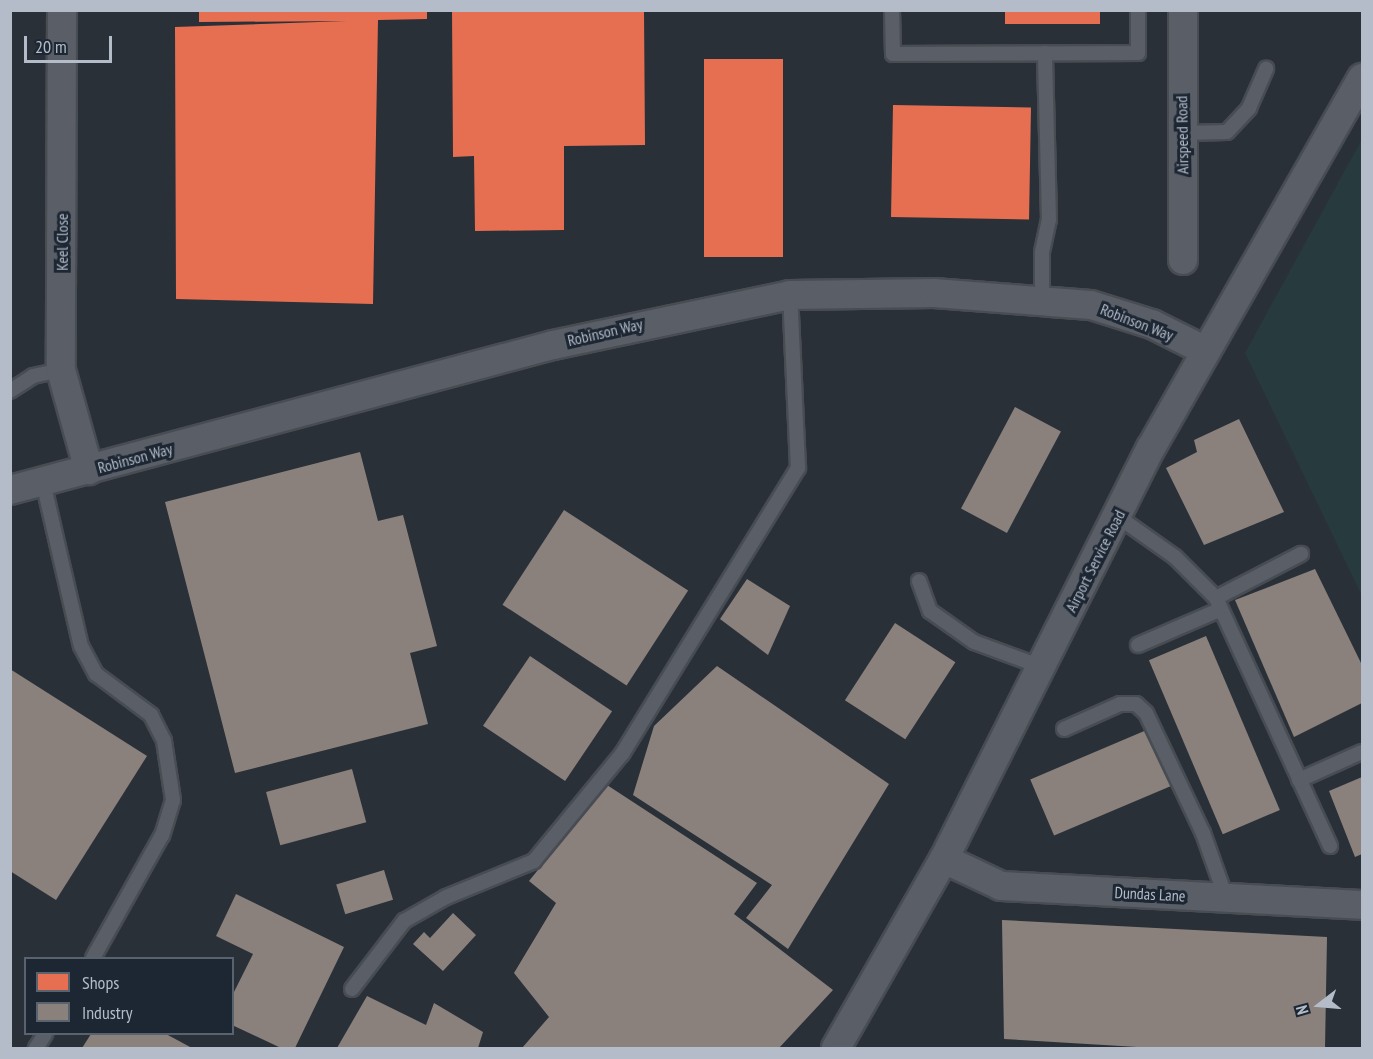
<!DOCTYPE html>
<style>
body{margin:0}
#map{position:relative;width:1373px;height:1059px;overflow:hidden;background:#2a3038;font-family:"PT Sans Narrow",sans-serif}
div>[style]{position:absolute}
.green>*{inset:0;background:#273a3e}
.shops>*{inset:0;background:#e76f51;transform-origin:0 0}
.industry>*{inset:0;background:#8a817c;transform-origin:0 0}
.roads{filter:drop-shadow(2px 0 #484c53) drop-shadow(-2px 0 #484c53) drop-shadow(0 2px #484c53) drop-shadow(0 -2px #484c53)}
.lane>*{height:14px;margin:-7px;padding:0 7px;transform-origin:7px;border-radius:7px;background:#5a5e66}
.street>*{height:28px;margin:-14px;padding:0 14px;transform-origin:14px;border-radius:14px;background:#5a5e66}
span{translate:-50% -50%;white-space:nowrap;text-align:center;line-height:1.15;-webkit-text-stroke:6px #1d2633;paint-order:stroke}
.street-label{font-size:16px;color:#b4bcc9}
.frame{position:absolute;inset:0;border:12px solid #b4bcc9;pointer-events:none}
.legend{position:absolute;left:24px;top:957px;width:210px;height:78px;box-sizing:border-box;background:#1d2633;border:2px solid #59626f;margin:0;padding:8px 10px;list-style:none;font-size:18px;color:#b4bcc9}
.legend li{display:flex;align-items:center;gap:12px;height:30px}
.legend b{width:30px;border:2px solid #59626f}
.north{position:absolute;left:1289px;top:975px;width:60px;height:60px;-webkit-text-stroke:4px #1d2633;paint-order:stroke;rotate:254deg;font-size:16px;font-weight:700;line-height:24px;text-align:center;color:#b4bcc9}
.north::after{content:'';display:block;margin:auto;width:21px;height:27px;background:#b4bcc9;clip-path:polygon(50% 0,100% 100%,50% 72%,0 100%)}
.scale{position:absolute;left:24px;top:36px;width:88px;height:27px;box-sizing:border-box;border:3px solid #b4bcc9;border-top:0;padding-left:8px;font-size:18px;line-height:21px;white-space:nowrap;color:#b4bcc9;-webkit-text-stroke:4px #1d2633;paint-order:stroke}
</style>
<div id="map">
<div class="green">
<div style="clip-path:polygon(1362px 139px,1362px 596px,1245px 353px)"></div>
</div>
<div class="shops">
<div style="clip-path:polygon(199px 10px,427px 10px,427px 19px,378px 20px,373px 304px,176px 299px,175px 27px,347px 21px,199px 22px)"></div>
<div style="clip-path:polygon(452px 10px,644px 10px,645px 145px,564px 146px,564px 230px,475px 231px,474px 156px,453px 157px)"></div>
<div style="left:1005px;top:10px;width:95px;height:14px"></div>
<div style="left:704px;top:59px;width:79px;height:198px"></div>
<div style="left:893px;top:105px;width:138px;height:112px;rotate:1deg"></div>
</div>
<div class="industry">
<div style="left:1015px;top:407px;width:52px;height:115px;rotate:28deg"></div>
<div style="clip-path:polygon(1239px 419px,1284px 512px,1204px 545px,1166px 468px,1197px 452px,1194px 440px)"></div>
<div style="clip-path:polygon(360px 452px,378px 521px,403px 515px,437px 646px,410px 653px,428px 724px,235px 773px,165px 502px)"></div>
<div style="left:564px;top:510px;width:148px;height:113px;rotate:33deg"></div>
<div style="clip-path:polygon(1315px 569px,1362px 665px,1362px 703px,1294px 737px,1235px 600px)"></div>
<div style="clip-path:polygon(747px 579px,790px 606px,768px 655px,720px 619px)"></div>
<div style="left:895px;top:623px;width:72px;height:92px;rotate:33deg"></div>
<div style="left:1206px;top:636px;width:189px;height:62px;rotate:67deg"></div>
<div style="left:530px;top:656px;width:99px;height:84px;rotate:34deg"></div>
<div style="clip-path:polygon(717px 666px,889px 784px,788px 949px,746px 918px,772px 885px,633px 795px,654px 726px)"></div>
<div style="clip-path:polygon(10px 669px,147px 756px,56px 900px,10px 871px)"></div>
<div style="left:1149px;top:729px;width:61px;height:129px;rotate:67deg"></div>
<div style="left:352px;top:769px;width:55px;height:89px;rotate:75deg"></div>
<div style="clip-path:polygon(1362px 777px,1362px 854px,1355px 857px,1329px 791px)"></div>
<div style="clip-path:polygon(607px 785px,757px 883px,734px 914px,833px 990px,779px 1048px,522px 1048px,549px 1017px,514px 973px,556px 903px,529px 881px)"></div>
<div style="left:384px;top:870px;width:31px;height:50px;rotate:73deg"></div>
<div style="clip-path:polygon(236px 894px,344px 947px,295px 1048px,281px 1048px,232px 1025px,232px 996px,253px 954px,216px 936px)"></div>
<div style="clip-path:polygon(453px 913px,476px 935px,443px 971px,413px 944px,424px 932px,430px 938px)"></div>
<div style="clip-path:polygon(1002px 920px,1327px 937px,1325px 1048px,1154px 1048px,1004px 1039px)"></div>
<div style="clip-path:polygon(367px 996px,426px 1025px,434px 1003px,483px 1032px,478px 1048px,337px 1048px)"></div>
<div style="clip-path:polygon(91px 1034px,166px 1034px,192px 1048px,82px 1048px)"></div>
</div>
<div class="roads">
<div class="lane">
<div style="left:892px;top:10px;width:44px;rotate:88.7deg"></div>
<div style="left:893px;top:54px;width:245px;rotate:-0.2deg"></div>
<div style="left:1138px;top:53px;width:43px;rotate:-90deg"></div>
<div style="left:1182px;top:133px;width:45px;rotate:-1.3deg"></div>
<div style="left:1227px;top:132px;width:33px;rotate:-47deg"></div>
<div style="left:1249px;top:108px;width:43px;rotate:-66.4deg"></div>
<div style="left:1042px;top:300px;width:48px;rotate:-90deg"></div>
<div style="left:1042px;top:252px;width:33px;rotate:-78deg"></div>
<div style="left:1049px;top:220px;width:167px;rotate:-91.4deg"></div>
<div style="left:10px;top:391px;width:27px;rotate:-33deg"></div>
<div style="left:33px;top:376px;width:29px;rotate:-12deg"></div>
<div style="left:43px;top:482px;width:168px;rotate:77deg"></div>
<div style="left:81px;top:646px;width:32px;rotate:62deg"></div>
<div style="left:96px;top:674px;width:69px;rotate:36.7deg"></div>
<div style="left:151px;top:715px;width:29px;rotate:63deg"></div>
<div style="left:164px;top:741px;width:60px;rotate:81.3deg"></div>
<div style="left:173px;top:800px;width:37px;rotate:107deg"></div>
<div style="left:162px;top:835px;width:141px;rotate:119.3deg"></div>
<div style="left:1117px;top:516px;width:71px;rotate:35.3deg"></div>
<div style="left:1175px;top:557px;width:58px;rotate:45deg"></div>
<div style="left:1216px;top:598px;width:273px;rotate:65.3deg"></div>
<div style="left:919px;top:581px;width:32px;rotate:70deg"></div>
<div style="left:930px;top:611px;width:54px;rotate:35.2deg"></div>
<div style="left:974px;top:642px;width:72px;rotate:20.2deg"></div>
<div style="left:1216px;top:598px;width:96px;rotate:-27.4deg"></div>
<div style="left:1138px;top:645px;width:90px;rotate:-23.4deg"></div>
<div style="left:1064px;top:729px;width:61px;rotate:-24.1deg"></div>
<div style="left:1120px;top:704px;width:16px"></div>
<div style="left:1136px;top:704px;width:13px;rotate:42deg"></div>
<div style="left:1146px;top:713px;width:133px;rotate:64.6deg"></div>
<div style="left:1203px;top:833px;width:69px;rotate:70.5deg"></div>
<div style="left:1299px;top:780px;width:69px;rotate:-24deg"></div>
<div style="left:352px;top:989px;width:86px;rotate:-52.6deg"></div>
<div style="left:404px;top:921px;width:48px;rotate:-29.7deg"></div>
<div style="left:446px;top:897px;width:95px;rotate:-22.2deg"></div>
<div style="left:534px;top:861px;width:139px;rotate:-50.6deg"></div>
<div style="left:622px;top:754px;width:336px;rotate:-58.4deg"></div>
<div style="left:798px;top:468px;width:173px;rotate:-92.6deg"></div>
<div style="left:36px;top:1048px;width:17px;rotate:-57deg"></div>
</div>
<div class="street">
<div style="left:62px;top:10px;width:360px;rotate:90.2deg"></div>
<div style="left:61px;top:370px;width:104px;rotate:74.4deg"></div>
<div style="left:1183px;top:10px;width:250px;rotate:90deg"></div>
<div style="left:10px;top:490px;width:562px;rotate:-14.95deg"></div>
<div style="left:553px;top:345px;width:242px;rotate:-11.9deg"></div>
<div style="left:790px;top:295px;width:144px;rotate:-0.8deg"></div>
<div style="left:934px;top:293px;width:157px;rotate:4.4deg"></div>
<div style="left:1091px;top:305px;width:64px;rotate:17.3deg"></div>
<div style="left:1152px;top:324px;width:60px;rotate:26.6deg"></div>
<div style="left:944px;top:859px;width:63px;rotate:25.3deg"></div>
<div style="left:1001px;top:886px;width:361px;rotate:3deg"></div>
<div style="left:836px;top:1048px;width:218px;rotate:-60.3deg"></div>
<div style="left:944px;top:859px;width:460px;rotate:-63.3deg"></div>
<div style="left:1151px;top:448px;width:426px;rotate:-60.3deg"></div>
</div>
</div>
<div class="street-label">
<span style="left:1182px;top:135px;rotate:-91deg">Airspeed Road</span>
<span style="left:62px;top:242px;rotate:-90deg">Keel Close</span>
<span style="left:1137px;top:322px;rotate:21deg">Robinson Way</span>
<span style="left:605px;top:332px;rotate:-13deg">Robinson Way</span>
<span style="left:135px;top:458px;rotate:-15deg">Robinson Way</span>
<span style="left:1095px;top:561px;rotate:-63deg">Airport Service Road</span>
<span style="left:1150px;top:894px;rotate:3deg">Dundas Lane</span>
</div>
<div class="frame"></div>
<ul class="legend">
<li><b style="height:16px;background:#e76f51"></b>Shops</li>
<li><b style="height:16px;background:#8a817c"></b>Industry</li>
</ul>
<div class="north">N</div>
<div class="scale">20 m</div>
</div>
